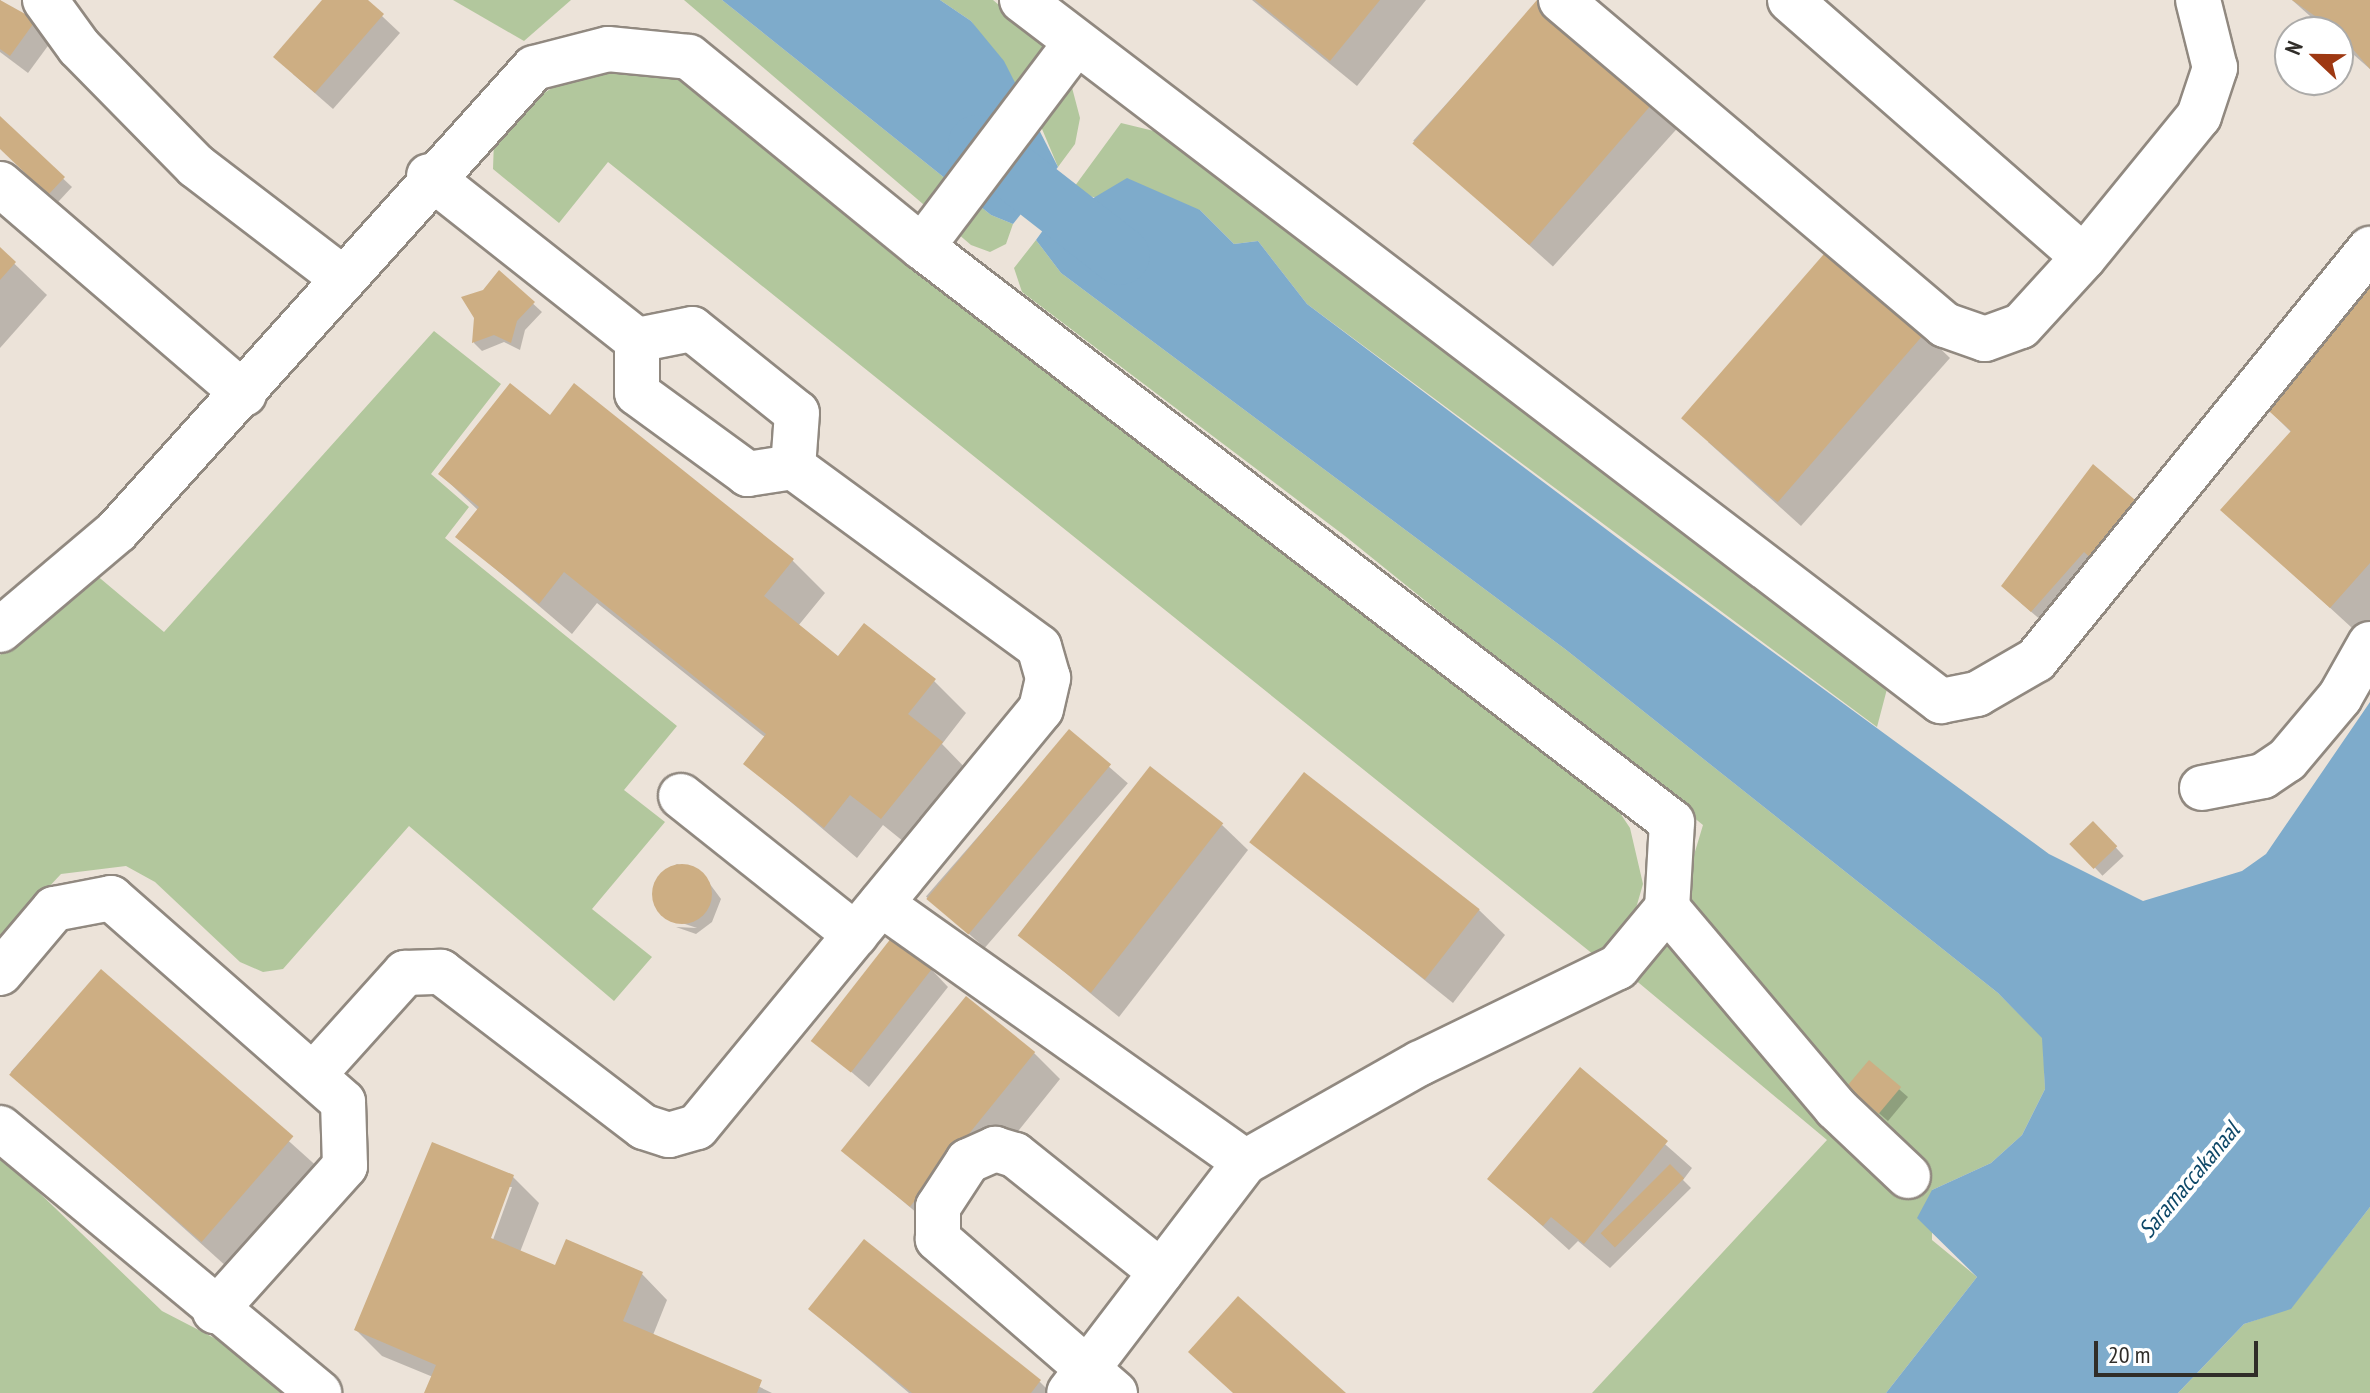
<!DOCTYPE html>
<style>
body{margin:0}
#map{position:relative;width:2370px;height:1393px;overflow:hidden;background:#ece3d9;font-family:"PT Sans Narrow",sans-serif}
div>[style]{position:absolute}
.green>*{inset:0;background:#b2c79d}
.water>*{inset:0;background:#7eabcb}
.shadow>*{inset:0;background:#0003;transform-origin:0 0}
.canal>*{height:58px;margin:-29px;padding:0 29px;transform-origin:29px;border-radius:29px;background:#7eabcb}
.building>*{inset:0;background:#cdae83;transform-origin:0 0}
.round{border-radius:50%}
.roads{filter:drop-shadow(2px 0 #918980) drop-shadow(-2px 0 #918980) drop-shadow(0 2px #918980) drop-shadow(0 -2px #918980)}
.minor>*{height:44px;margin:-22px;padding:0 22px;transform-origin:22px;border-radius:22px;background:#fff}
span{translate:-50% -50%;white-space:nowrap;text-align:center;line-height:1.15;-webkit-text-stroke:8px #fff;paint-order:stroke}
.water-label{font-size:24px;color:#0e4868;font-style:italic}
.north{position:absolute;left:2274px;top:16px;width:80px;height:80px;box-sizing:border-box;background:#fff;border:2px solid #acaba9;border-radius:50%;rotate:292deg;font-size:22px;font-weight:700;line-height:32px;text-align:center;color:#302d29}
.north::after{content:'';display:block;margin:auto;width:28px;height:36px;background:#9e3812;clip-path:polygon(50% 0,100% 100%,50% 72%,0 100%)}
.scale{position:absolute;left:2094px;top:1341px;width:164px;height:36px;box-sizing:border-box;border:4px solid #302d29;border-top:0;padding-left:10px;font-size:24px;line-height:28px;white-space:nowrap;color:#302d29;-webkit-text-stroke:6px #fff;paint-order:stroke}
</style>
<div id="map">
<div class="green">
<div style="clip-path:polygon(453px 0,571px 0,524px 41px)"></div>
<div style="clip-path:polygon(684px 0,722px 0,991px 215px,1013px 224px,1006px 244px,990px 252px,971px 245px)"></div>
<div style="clip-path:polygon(940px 0,993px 0,1065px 61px,1080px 118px,1075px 144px,1058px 167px,1037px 117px,971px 21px)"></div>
<div style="clip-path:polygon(599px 70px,659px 72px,692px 83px,1604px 789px,1630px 828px,1643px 884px,1632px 922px,1604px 963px,608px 162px,559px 223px,493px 169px,494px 140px,524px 106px,569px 77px)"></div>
<div style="clip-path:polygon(1121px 123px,1187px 139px,1607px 464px,1887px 689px,1877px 727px,1307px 304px,1258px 241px,1234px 244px,1200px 210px,1069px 194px)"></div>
<div style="clip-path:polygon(1036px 240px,1061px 273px,1565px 649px,1998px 993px,2043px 1038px,2045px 1089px,2022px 1135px,1991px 1163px,1932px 1190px,1932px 1240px,1977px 1277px,1886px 1393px,1592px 1393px,1827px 1140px,1633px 978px,1676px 915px,1703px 825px,1345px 536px,1022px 292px,1014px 268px)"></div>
<div style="clip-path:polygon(434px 331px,501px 384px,431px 474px,469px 507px,445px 538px,677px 726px,624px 790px,665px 822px,592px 909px,652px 957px,614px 1001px,409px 826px,283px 969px,263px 972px,240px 962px,155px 882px,126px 866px,61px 874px,0 939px,0 655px,95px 574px,164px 632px)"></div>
<div style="clip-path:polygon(0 1155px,162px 1311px,218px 1340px,286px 1393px,0 1393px)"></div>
<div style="clip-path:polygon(2370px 1207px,2370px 1393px,2178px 1393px,2244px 1324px,2291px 1308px)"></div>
</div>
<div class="water">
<div style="clip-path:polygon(722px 0,940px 0,971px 21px,1004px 61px,1058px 167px,1013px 224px,991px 215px)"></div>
<div style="clip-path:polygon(1127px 178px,1200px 210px,1234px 244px,1258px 241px,1307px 304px,1639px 554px,2049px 854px,2143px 901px,2242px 871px,2266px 854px,2370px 702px,2370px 1207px,2291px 1309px,2244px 1324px,2178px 1393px,1886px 1393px,1977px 1277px,1917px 1218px,1932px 1190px,1991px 1163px,2022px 1135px,2045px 1089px,2042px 1038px,1998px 993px,1565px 649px,1061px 273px,1036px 240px,1069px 194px,1090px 200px)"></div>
</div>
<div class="shadow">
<div style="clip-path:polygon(0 0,53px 39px,28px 73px,0 52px)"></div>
<div style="clip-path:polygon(325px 0,365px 0,400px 33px,333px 109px,293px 74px)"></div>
<div style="clip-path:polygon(1252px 0,1426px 0,1357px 86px)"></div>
<div style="clip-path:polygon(2292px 0,2370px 0,2370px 69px,2338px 41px,2338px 32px,2328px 32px)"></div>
<div style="left:1539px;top:1px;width:188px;height:188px;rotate:42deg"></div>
<div style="clip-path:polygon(0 119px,72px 187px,58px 202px,0 147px)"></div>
<div style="clip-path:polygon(0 250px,47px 295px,0 348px)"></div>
<div style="clip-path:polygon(500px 273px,542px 312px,525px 330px,520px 350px,504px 342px,482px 351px,474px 343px,476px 317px)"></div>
<div style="clip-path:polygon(2370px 281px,2370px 631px,2363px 638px,2223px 510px,2292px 433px,2262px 403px)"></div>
<div style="clip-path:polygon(1924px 333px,1950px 358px,1801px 526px,1708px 442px)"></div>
<div style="clip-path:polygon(550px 418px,792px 560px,825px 593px,798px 626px,838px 658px,934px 681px,966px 713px,942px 744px,973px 776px,914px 850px,883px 825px,857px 858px,746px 764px,766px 738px,597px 603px,572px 634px,458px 537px,479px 511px,440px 474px)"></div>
<div style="clip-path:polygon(2093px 467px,2157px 524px,2050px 628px,2021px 603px)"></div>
<div style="left:1069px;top:732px;width:78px;height:218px;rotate:41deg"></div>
<div style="left:2093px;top:823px;width:45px;height:29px;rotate:47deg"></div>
<div style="clip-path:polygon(1222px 825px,1248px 850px,1119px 1017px,1021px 936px)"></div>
<div style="clip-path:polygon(1253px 842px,1479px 910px,1505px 935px,1453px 1003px)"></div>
<div style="clip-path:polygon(677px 864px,701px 872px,721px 899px,712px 922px,696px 934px,676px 927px,697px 928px,667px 918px,655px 900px,659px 877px)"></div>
<div style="clip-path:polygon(931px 969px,948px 987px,869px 1087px,814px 1040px)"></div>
<div style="left:101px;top:972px;width:290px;height:135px;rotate:42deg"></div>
<div style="clip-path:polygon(1034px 1053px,1060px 1079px,938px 1231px,845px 1152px)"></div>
<div style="clip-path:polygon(1869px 1063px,1908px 1097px,1888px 1121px,1858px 1095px)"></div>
<div style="clip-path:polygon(1581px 1070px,1692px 1168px,1683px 1180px,1691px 1188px,1610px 1268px,1578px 1241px,1569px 1250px,1490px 1179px)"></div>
<div style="clip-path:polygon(evenodd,513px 1177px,539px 1203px,520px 1252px,556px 1268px,642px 1274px,667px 1300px,653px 1335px,772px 1393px,426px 1393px,433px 1377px,382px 1356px,356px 1330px,513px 1177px,508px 1187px,512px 1187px,490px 1248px,486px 1246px,508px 1187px)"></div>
<div style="clip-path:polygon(810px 1309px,1040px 1382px,1051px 1393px,909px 1393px)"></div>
</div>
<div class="canal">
<div style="left:977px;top:144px;width:182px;rotate:37.9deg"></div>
</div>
<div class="building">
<div style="clip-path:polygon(0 0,36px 20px,10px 56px,0 49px)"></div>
<div style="clip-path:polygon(322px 0,368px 0,384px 14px,315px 93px,273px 57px)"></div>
<div style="clip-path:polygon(1255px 0,1380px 0,1330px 61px)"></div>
<div style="left:1537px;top:0;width:155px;height:190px;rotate:41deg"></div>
<div style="clip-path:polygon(2292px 0,2370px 0,2370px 69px,2338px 32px)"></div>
<div style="clip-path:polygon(0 116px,65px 177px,48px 195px,0 149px)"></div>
<div style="clip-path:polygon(0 247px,16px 262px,0 280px)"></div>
<div style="left:1830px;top:247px;width:128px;height:227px;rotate:41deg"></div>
<div style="clip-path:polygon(499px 270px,535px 302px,517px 321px,511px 343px,494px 335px,472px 343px,474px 318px,461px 297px,483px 290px)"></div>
<div style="clip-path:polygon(2370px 278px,2370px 563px,2330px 608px,2220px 510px,2291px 431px,2260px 403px)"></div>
<div style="clip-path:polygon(510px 383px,550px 415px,574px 383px,794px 559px,764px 596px,838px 656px,864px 623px,936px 679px,908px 714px,943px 742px,881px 819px,850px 795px,824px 828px,743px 764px,766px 734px,564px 572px,539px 604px,455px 537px,479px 507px,438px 474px)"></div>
<div style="clip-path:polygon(2093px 464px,2141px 505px,2093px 560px,2084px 552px,2031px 612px,2001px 586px)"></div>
<div style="left:1069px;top:729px;width:55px;height:222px;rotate:40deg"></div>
<div style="left:1150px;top:766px;width:93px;height:215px;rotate:38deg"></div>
<div style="left:1304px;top:772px;width:223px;height:89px;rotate:38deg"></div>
<div style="left:2093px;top:821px;width:35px;height:33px;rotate:46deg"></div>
<div class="round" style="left:652px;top:864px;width:60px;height:60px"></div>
<div style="left:892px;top:937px;width:51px;height:132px;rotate:38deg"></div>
<div style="left:101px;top:969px;width:255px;height:140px;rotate:41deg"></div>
<div style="left:966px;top:996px;width:89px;height:199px;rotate:39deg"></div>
<div style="left:1869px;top:1060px;width:42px;height:35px;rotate:40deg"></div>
<div style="clip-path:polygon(1580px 1067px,1668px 1141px,1584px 1244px,1551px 1217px,1543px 1226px,1487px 1179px)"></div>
<div style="clip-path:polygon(432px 1142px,514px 1175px,491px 1238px,555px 1265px,566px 1239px,643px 1272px,623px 1321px,762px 1380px,757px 1393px,424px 1393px,436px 1365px,354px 1330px)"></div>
<div style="left:1670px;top:1164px;width:20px;height:98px;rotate:45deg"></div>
<div style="clip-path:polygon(864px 1239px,1041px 1380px,1031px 1393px,912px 1393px,808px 1309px)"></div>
<div style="clip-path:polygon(1238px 1296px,1346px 1393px,1233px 1393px,1188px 1352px)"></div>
</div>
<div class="roads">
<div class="minor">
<div style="left:45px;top:0;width:58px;rotate:54.1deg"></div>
<div style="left:79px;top:47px;width:167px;rotate:45.5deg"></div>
<div style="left:196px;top:166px;width:183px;rotate:37.4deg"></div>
<div style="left:1022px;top:0;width:1156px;rotate:37.34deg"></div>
<div style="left:1941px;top:701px;width:37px;rotate:-11deg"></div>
<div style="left:1977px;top:694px;width:68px;rotate:-30deg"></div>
<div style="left:2036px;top:660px;width:530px;rotate:-50.9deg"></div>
<div style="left:1561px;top:0;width:503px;rotate:40.24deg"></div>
<div style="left:1945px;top:325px;width:42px;rotate:19.3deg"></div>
<div style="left:1985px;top:339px;width:38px;rotate:-20deg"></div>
<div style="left:2021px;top:326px;width:93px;rotate:-47.6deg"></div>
<div style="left:1790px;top:0;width:390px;rotate:41.2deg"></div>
<div style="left:2084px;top:257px;width:182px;rotate:-50.8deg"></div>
<div style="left:2199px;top:116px;width:51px;rotate:-71.6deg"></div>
<div style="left:2215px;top:68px;width:70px;rotate:-104deg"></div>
<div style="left:429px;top:176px;width:265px;rotate:38.3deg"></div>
<div style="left:637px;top:340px;width:56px;rotate:-11.3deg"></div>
<div style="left:692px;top:329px;width:134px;rotate:38.7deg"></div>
<div style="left:797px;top:413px;width:54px;rotate:94.2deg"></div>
<div style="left:0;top:184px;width:322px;rotate:40.7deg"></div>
<div style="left:922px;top:247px;width:256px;rotate:-53deg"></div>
<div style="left:0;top:630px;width:153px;rotate:-40.2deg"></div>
<div style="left:117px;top:531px;width:623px;rotate:-47.99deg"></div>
<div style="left:534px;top:68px;width:76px;rotate:-14.4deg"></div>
<div style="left:608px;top:49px;width:81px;rotate:5.6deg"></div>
<div style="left:689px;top:57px;width:301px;rotate:39.2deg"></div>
<div style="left:922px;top:247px;width:945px;rotate:37.48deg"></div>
<div style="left:1672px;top:822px;width:86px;rotate:93.3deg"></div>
<div style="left:1667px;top:908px;width:77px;rotate:129.7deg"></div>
<div style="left:1618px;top:967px;width:220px;rotate:154.1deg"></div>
<div style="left:1420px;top:1063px;width:201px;rotate:150.5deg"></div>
<div style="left:1245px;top:1162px;width:290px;rotate:127.3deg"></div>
<div style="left:2202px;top:788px;width:62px;rotate:-11.1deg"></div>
<div style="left:2263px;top:776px;width:29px;rotate:-34deg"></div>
<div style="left:2287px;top:760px;width:82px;rotate:-49.9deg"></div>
<div style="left:2340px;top:697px;width:61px;rotate:-60.5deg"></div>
<div style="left:681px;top:796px;width:223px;rotate:38.5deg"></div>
<div style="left:881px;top:904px;width:446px;rotate:35.3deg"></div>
<div style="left:1667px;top:908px;width:262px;rotate:49.8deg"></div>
<div style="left:1836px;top:1108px;width:99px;rotate:43.4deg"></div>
<div style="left:0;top:973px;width:84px;rotate:-49.8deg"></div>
<div style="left:54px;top:909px;width:58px;rotate:-10.9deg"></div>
<div style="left:111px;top:898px;width:309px;rotate:41.3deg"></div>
<div style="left:343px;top:1102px;width:64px;rotate:88.2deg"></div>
<div style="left:345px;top:1166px;width:195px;rotate:131.9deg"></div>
<div style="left:315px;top:1073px;width:135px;rotate:-48deg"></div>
<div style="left:405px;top:973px;width:36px;rotate:-2deg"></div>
<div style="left:441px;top:972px;width:255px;rotate:37.4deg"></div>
<div style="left:644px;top:1127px;width:26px;rotate:18deg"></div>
<div style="left:669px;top:1135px;width:29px;rotate:-16deg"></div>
<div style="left:697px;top:1127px;width:541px;rotate:-50.55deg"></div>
<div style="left:1041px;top:709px;width:32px;rotate:-77deg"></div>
<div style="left:1048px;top:678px;width:32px;rotate:-106deg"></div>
<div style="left:1039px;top:647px;width:305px;rotate:-143.8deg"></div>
<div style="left:793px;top:467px;width:46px;rotate:171.2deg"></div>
<div style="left:748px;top:474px;width:137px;rotate:-143.9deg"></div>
<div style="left:637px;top:393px;width:53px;rotate:-90deg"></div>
<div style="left:0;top:1128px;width:415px;rotate:39.7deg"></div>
<div style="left:1115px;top:1393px;width:235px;rotate:-139deg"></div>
<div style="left:938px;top:1239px;width:32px;rotate:-90deg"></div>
<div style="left:938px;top:1207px;width:55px;rotate:-56.9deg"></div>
<div style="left:968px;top:1161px;width:30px;rotate:-24deg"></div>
<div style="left:995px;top:1149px;width:21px;rotate:17deg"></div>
<div style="left:1015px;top:1155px;width:187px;rotate:38.7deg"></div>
</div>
</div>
<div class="water-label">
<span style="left:2189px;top:1180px;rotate:-50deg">Saramaccakanaal</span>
</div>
<div class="north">N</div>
<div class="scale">20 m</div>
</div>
